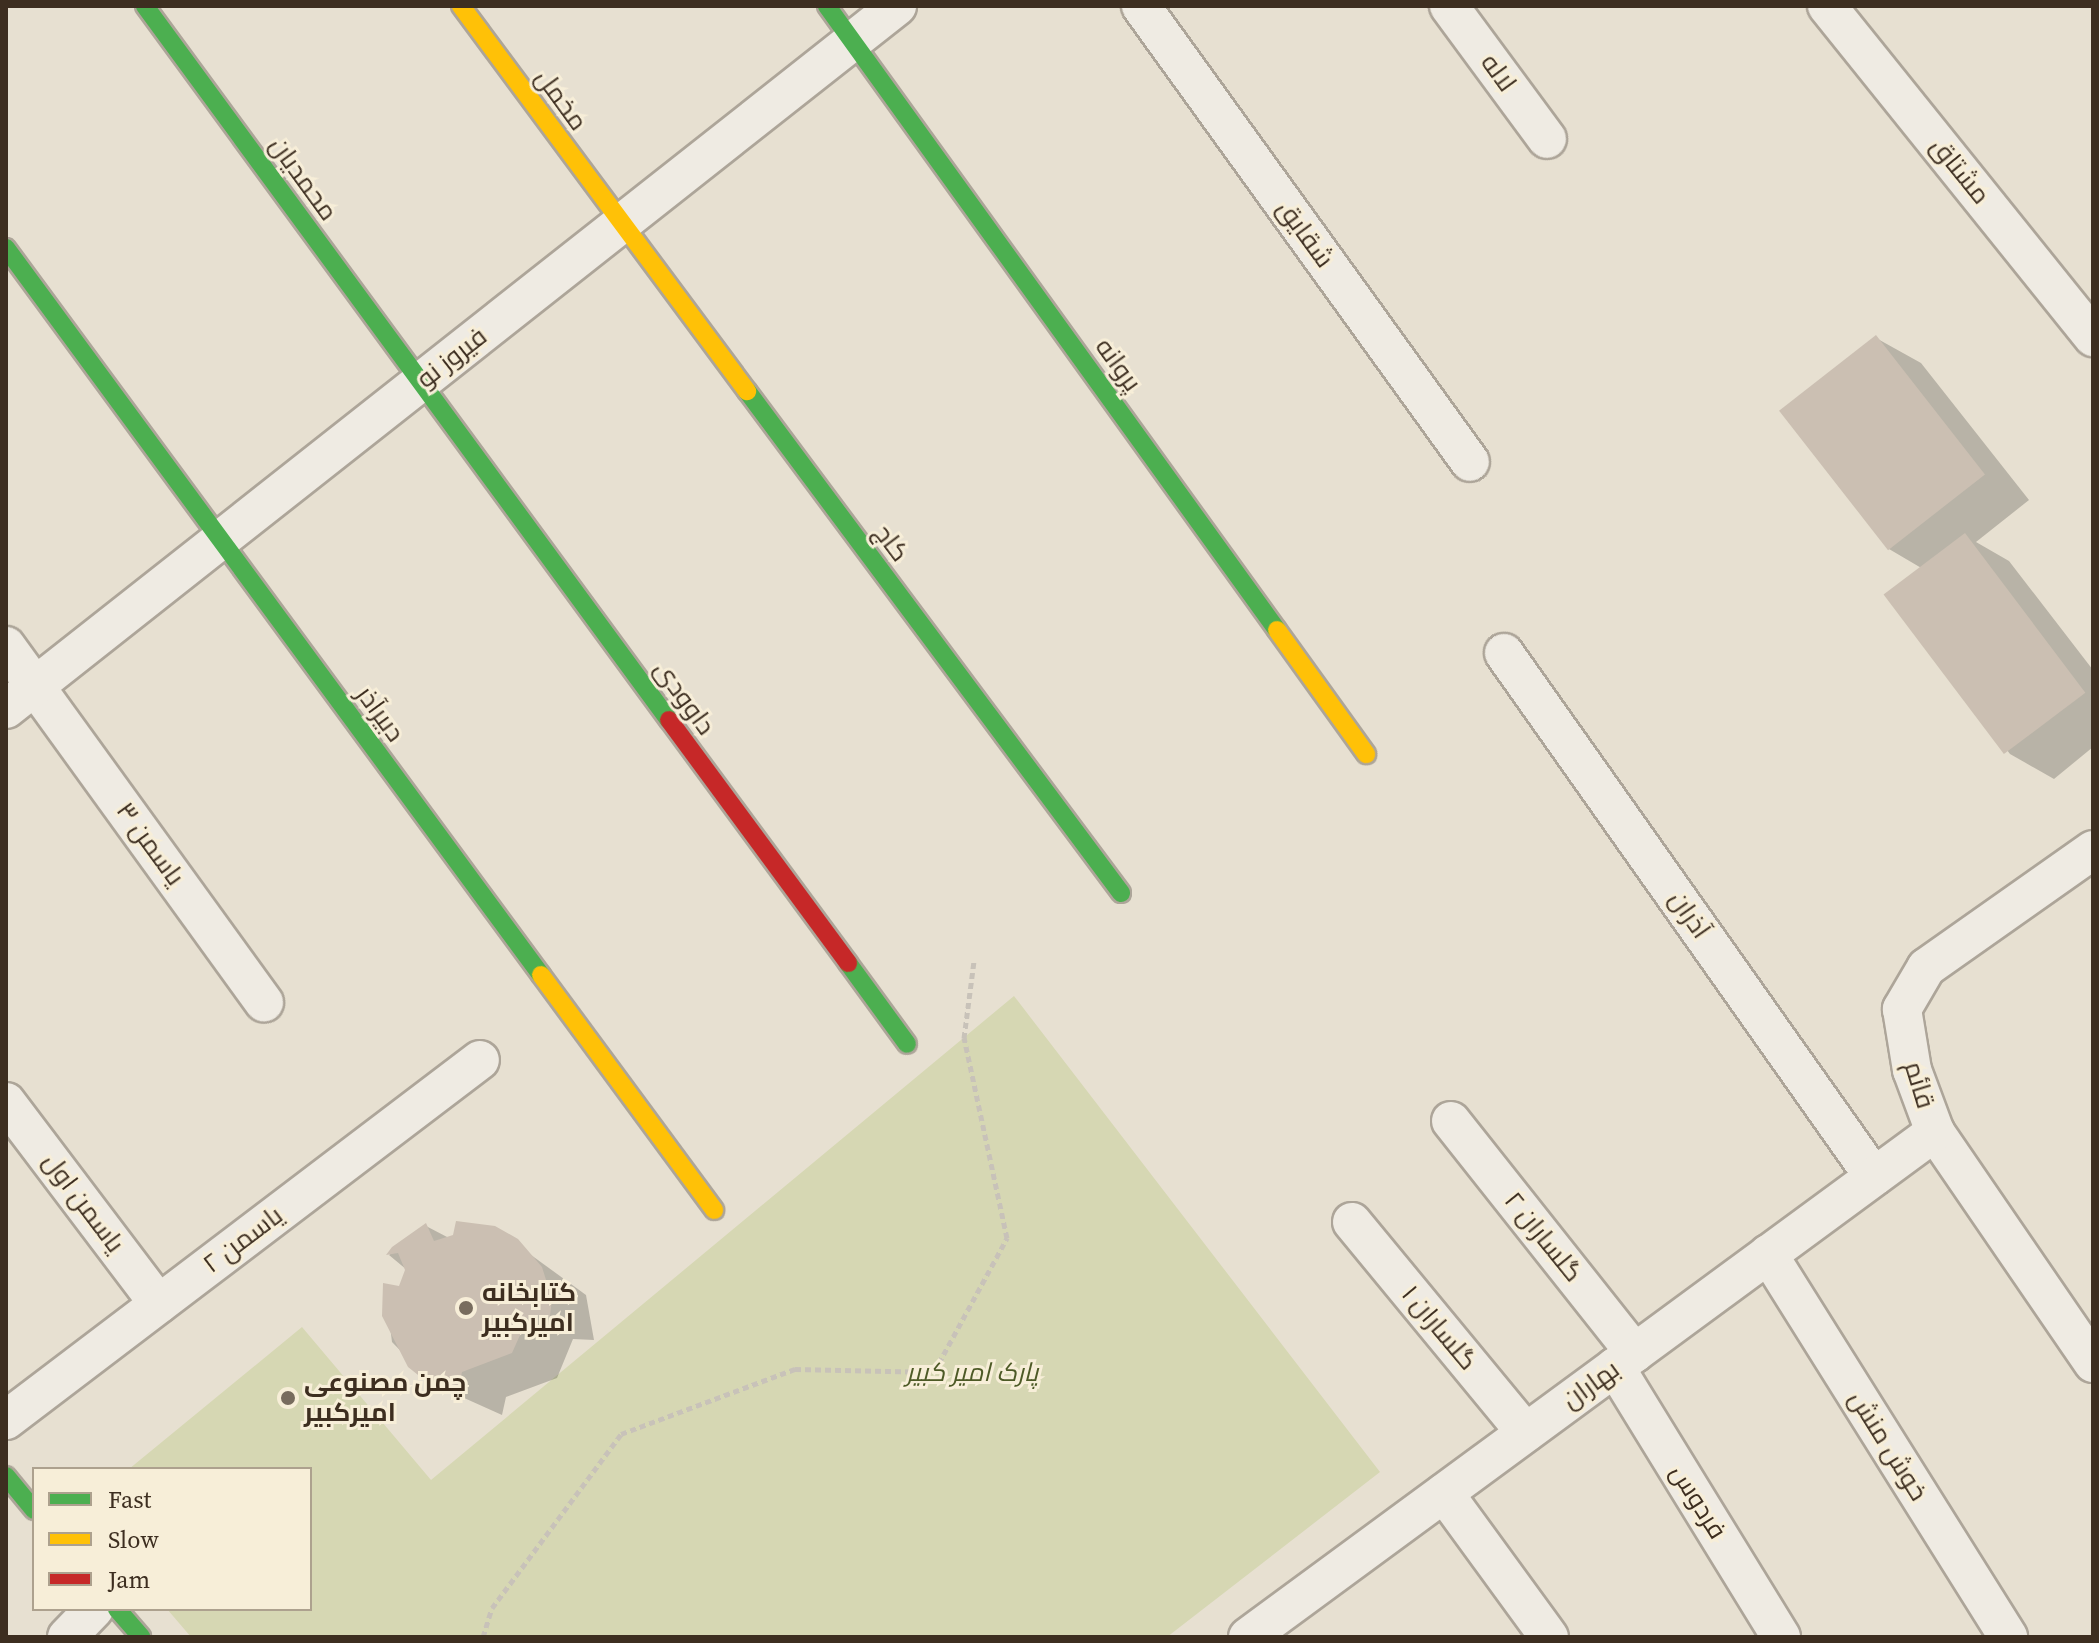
<!DOCTYPE html>
<meta charset="utf-8">
<style>
body{margin:0}
#map{position:relative;width:2099px;height:1643px;overflow:hidden;background:#e7e0d1;font-family:"Source Serif 4",Cairo,serif}
div>[style]{position:absolute}
.green>*{inset:0;background:#d6d7b3}
.shadow>*{inset:0;background:#0003}
.building>*{inset:0;background:#cbbfb2;transform-origin:0 0}
.path>*{height:5px;margin-top:-2.5px;transform-origin:0;background:repeating-linear-gradient(90deg,#c8c2b9 0 6px,transparent 0 10px)}
.roads{filter:drop-shadow(2px 0 #ada599) drop-shadow(-2px 0 #ada599) drop-shadow(0 2px #ada599) drop-shadow(0 -2px #ada599)}
.street>*{height:38px;margin:-19px;padding:0 19px;transform-origin:19px;border-radius:19px;background:#efebe3}
.fast>*{height:18px;margin:-9px;padding:0 9px;transform-origin:9px;border-radius:9px;background:#4caf50}
.slow>*{height:18px;margin:-9px;padding:0 9px;transform-origin:9px;border-radius:9px;background:#ffc107}
.jam>*{height:18px;margin:-9px;padding:0 9px;transform-origin:9px;border-radius:9px;background:#c62828}
.dots>*{width:22px;height:22px;translate:-50% -50%;box-sizing:border-box;border:4px solid #f7eed8;border-radius:50%}
span{translate:-50% -50%;white-space:nowrap;text-align:center;line-height:1.15;-webkit-text-stroke:6px #f7eed8;paint-order:stroke}
.street-label{font-size:26px;color:#3d2e20}
.poi-label{font-size:26px;color:#3d2e20;font-weight:700}
.left{translate:0 -50%;text-align:left}
.park-label{font-size:26px;color:#4d5a26;font-style:italic}
.frame{position:absolute;inset:0;border:8px solid #3d2e20;pointer-events:none}
.legend{position:absolute;left:32px;top:1467px;width:280px;height:144px;box-sizing:border-box;background:#f7eed8;border:2px solid #ada18e;margin:0;padding:10px 14px;list-style:none;font-size:24px;color:#3d2e20}
.legend li{display:flex;align-items:center;gap:16px;height:40px}
.legend b{width:40px;border:2px solid #ada18e}
</style>
<div id="map">
<div class="green">
<div style="clip-path:polygon(1014px 996px,1380px 1472px,1167px 1637px,191px 1637px,167px 1609px,310px 1609px,310px 1469px,129px 1469px,302px 1327px,431px 1480px)"></div>
</div>
<div class="shadow">
<div style="clip-path:polygon(1876px 338px,1921px 363px,2029px 500px,1976px 542px,2009px 561px,2093px 670px,2093px 747px,2054px 779px,2010px 754px,1888px 597px,1923px 569px,1889px 549px)"></div>
<div style="clip-path:polygon(426px 1226px,449px 1238px,494px 1228px,586px 1295px,594px 1340px,573px 1339px,557px 1378px,506px 1397px,502px 1415px,433px 1384px,392px 1342px,385px 1286px,400px 1288px,407px 1270px,389px 1255px)"></div>
</div>
<div class="building">
<div style="left:1876px;top:335px;width:177px;height:123px;rotate:52deg"></div>
<div style="left:1965px;top:533px;width:200px;height:102px;rotate:53deg"></div>
<div style="clip-path:polygon(456px 1221px,495px 1226px,518px 1239px,542px 1267px,552px 1299px,550px 1316px,529px 1315px,512px 1353px,462px 1372px,458px 1391px,432px 1386px,408px 1367px,382px 1316px,383px 1283px,399px 1286px,405px 1270px,398px 1253px,386px 1255px,392px 1247px,426px 1223px,434px 1241px,453px 1235px)"></div>
</div>
<div class="path">
<div style="left:483px;top:1637px;width:30px;rotate:-73deg"></div>
<div style="left:492px;top:1608px;width:217px;rotate:-53.4deg"></div>
<div style="left:621px;top:1434px;width:186px;rotate:-20.5deg"></div>
<div style="left:795px;top:1369px;width:139px;rotate:1.2deg"></div>
<div style="left:934px;top:1372px;width:153px;rotate:-61.4deg"></div>
<div style="left:1007px;top:1238px;width:205px;rotate:-102.1deg"></div>
<div style="left:964px;top:1038px;width:78px;rotate:-82.6deg"></div>
</div>
<div class="roads">
<div class="street">
<div style="left:1141px;top:6px;width:562px;rotate:54.19deg"></div>
<div style="left:1449px;top:6px;width:165px;rotate:53.6deg"></div>
<div style="left:1827px;top:6px;width:425px;rotate:51.2deg"></div>
<div style="left:6px;top:646px;width:440px;rotate:54.1deg"></div>
<div style="left:1504px;top:653px;width:641px;rotate:54.77deg"></div>
<div style="left:6px;top:709px;width:1135px;rotate:-38.27deg"></div>
<div style="left:2093px;top:850px;width:204px;rotate:144.8deg"></div>
<div style="left:1926px;top:968px;width:48px;rotate:120.3deg"></div>
<div style="left:1902px;top:1009px;width:62px;rotate:80.7deg"></div>
<div style="left:1912px;top:1070px;width:66px;rotate:69.6deg"></div>
<div style="left:1935px;top:1132px;width:280px;rotate:55.6deg"></div>
<div style="left:6px;top:1102px;width:253px;rotate:52.9deg"></div>
<div style="left:1451px;top:1121px;width:296px;rotate:51.6deg"></div>
<div style="left:1352px;top:1222px;width:273px;rotate:50.5deg"></div>
<div style="left:1768px;top:1254px;width:452px;rotate:57.9deg"></div>
<div style="left:1615px;top:1367px;width:317px;rotate:58.4deg"></div>
<div style="left:6px;top:1420px;width:595px;rotate:-37.22deg"></div>
<div style="left:1444px;top:1493px;width:178px;rotate:53.9deg"></div>
<div style="left:67px;top:1637px;width:39px;rotate:-46deg"></div>
<div style="left:1248px;top:1637px;width:853px;rotate:-36.32deg"></div>
</div>
<div class="fast">
<div style="left:145px;top:6px;width:886px;rotate:53.73deg"></div>
<div style="left:827px;top:6px;width:769px;rotate:54.2deg"></div>
<div style="left:6px;top:248px;width:903px;rotate:53.65deg"></div>
<div style="left:747px;top:391px;width:626px;rotate:53.31deg"></div>
<div style="left:848px;top:963px;width:100px;rotate:53.9deg"></div>
<div style="left:6px;top:1476px;width:44px;rotate:50.5deg"></div>
<div style="left:117px;top:1609px;width:37px;rotate:49deg"></div>
</div>
<div class="slow">
<div style="left:461px;top:6px;width:480px;rotate:53.4deg"></div>
<div style="left:1277px;top:630px;width:153px;rotate:54.3deg"></div>
<div style="left:541px;top:975px;width:292px;rotate:53.6deg"></div>
</div>
<div class="jam">
<div style="left:669px;top:720px;width:302px;rotate:53.6deg"></div>
</div>
</div>
<div class="dots">
<div style="left:466px;top:1308px;background:#786c5e"></div>
<div style="left:288px;top:1398px;background:#786c5e"></div>
</div>
<div class="street-label">
<span style="left:1498px;top:73px;rotate:54deg">لاله</span>
<span style="left:561px;top:100px;rotate:54deg">مخمل</span>
<span style="left:1960px;top:171px;rotate:51deg">مشتاق</span>
<span style="left:303px;top:179px;rotate:54deg">محمدیان</span>
<span style="left:1305px;top:234px;rotate:54deg">شقایق</span>
<span style="left:452px;top:358px;rotate:-38deg">فیروز نو</span>
<span style="left:1118px;top:365px;rotate:54deg">پروانه</span>
<span style="left:891px;top:543px;rotate:53deg">کاج</span>
<span style="left:684px;top:698px;rotate:54deg">داوودی</span>
<span style="left:380px;top:714px;rotate:54deg">دبیرآذر</span>
<span style="left:150px;top:844px;rotate:54deg">یاسمن ۳</span>
<span style="left:1689px;top:915px;rotate:55deg">آذران</span>
<span style="left:1919px;top:1085px;rotate:73deg">قائم</span>
<span style="left:83px;top:1203px;rotate:53deg">یاسمن اول</span>
<span style="left:1543px;top:1237px;rotate:51deg">گلساران ۲</span>
<span style="left:243px;top:1240px;rotate:-37deg">یاسمن ۲</span>
<span style="left:1439px;top:1328px;rotate:50deg">گلساران ۱</span>
<span style="left:1591px;top:1385px;rotate:-36deg">بهاران</span>
<span style="left:1888px;top:1446px;rotate:58deg">خوش منش</span>
<span style="left:1698px;top:1502px;rotate:58deg">فردوس</span>
</div>
<div class="poi-label">
<span class="left" style="left:482px;top:1308px">کتابخانه<br>امیرکبیر</span>
<span class="left" style="left:304px;top:1398px">چمن مصنوعی<br>امیرکبیر</span>
</div>
<div class="park-label">
<span style="left:972px;top:1373px">پارک امیر کبیر</span>
</div>
<div class="frame"></div>
<ul class="legend">
<li><b style="height:10px;background:#4caf50"></b>Fast</li>
<li><b style="height:10px;background:#ffc107"></b>Slow</li>
<li><b style="height:10px;background:#c62828"></b>Jam</li>
</ul>
</div>
